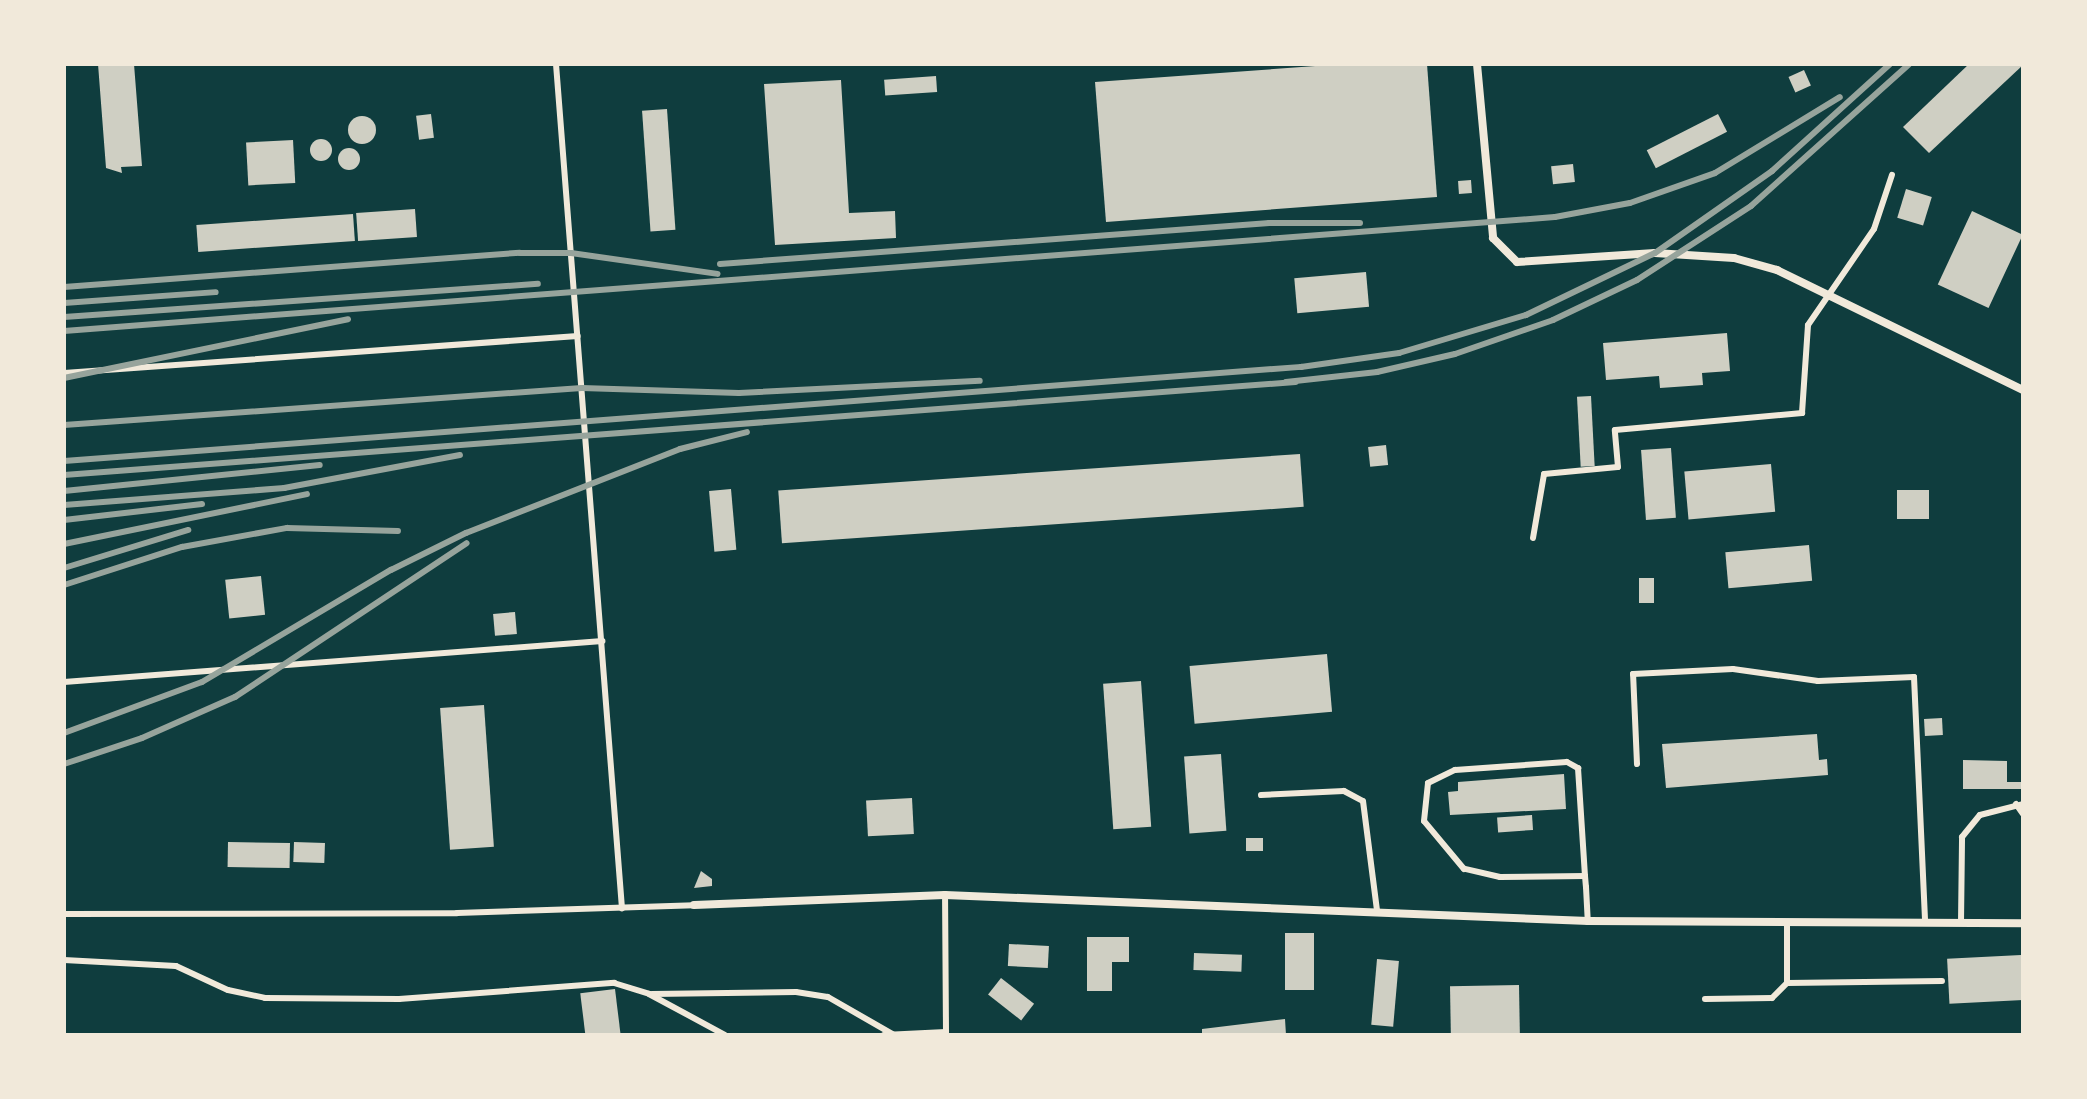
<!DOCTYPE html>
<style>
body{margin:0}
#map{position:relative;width:2087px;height:1099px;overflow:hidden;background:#0f3d3e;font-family:Roboto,sans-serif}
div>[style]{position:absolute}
.building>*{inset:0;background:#cfcfc3;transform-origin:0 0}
.round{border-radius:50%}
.service>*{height:6px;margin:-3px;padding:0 3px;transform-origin:3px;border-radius:3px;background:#f1e9da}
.minor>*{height:8px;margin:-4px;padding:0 4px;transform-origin:4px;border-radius:4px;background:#f1e9da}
.rail>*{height:6px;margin:-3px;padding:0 3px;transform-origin:3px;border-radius:3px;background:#97a49c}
span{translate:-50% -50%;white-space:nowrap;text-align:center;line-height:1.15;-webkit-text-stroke:7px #f1e9da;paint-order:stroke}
.frame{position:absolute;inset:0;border:66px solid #f1e9da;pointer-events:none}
</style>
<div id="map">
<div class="building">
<div style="clip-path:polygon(98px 64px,134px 64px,142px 166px,121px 167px,122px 173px,106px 168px)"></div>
<div style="clip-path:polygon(1343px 64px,1427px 64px,1437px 197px,1106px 222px,1095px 82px)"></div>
<div style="clip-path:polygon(1969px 64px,2023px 65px,1929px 153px,1903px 127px)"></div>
<div style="left:1804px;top:70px;width:17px;height:17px;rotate:66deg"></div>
<div style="left:936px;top:76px;width:16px;height:52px;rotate:86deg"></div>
<div style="clip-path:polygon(841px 80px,849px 213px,895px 211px,896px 238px,775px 245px,764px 84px)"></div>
<div style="left:667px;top:109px;width:121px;height:25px;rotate:86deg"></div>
<div style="left:431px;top:114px;width:24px;height:15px;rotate:83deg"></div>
<div style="left:1718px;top:114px;width:20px;height:80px;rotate:63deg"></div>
<div class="round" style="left:348px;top:116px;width:28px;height:28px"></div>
<div class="round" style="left:310px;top:139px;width:22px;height:22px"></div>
<div style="left:293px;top:140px;width:43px;height:47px;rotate:87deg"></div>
<div class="round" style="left:338px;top:148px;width:22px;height:22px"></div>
<div style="left:1573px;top:164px;width:18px;height:22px;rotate:84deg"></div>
<div style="left:1471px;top:180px;width:13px;height:13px;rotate:86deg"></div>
<div style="left:1906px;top:189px;width:27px;height:30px;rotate:17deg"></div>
<div style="left:415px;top:209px;width:28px;height:59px;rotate:86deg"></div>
<div style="left:1972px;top:211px;width:56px;height:81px;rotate:25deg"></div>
<div style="left:353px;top:214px;width:27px;height:157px;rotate:86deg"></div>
<div style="left:1366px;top:272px;width:35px;height:72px;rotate:85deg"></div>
<div style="clip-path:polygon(1727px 333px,1730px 371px,1702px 373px,1703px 385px,1660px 388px,1659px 376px,1606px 380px,1603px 343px)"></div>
<div style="left:1591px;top:396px;width:70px;height:14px;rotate:87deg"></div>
<div style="left:1386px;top:445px;width:20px;height:18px;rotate:84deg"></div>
<div style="left:1671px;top:448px;width:70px;height:30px;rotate:86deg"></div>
<div style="left:1300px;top:454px;width:53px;height:523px;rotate:86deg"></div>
<div style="left:1771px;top:464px;width:48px;height:87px;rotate:85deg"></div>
<div style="left:731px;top:489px;width:61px;height:22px;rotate:85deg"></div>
<div style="left:1897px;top:490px;width:32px;height:29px"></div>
<div style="left:1809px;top:545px;width:36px;height:84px;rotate:85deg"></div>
<div style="left:261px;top:576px;width:39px;height:36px;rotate:84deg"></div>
<div style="left:1639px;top:578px;width:15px;height:25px"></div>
<div style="left:515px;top:612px;width:22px;height:22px;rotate:85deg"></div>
<div style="left:1327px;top:654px;width:58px;height:138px;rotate:85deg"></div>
<div style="left:1141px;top:681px;width:146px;height:38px;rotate:86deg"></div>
<div style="left:484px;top:705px;width:142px;height:44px;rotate:86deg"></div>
<div style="left:1942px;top:718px;width:17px;height:18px;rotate:87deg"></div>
<div style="clip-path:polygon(1817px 734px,1819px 760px,1827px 759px,1828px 775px,1666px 788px,1662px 744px)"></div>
<div style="left:1221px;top:754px;width:77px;height:37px;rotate:86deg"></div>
<div style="clip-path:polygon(1963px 760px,2007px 761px,2007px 782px,2023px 782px,2023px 789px,1963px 789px)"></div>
<div style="clip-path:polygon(1564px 774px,1566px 809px,1450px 815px,1448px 792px,1458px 791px,1458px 782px)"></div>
<div style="left:912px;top:798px;width:36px;height:46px;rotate:87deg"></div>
<div style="left:1532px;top:815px;width:15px;height:35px;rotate:86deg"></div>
<div style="left:1246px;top:838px;width:17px;height:13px"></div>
<div style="left:228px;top:842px;width:62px;height:25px;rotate:1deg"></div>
<div style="left:294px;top:842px;width:31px;height:20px;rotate:2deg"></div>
<div style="clip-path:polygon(701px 871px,712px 879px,712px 886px,694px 888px)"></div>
<div style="left:1285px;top:933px;width:29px;height:57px"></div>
<div style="clip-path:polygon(1087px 937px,1129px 937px,1129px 962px,1112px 962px,1112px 991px,1087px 991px)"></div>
<div style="left:1009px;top:944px;width:40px;height:22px;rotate:3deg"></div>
<div style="left:1194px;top:953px;width:48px;height:17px;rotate:2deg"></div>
<div style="left:2021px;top:955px;width:45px;height:74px;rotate:87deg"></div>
<div style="left:1377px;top:959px;width:22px;height:66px;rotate:5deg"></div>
<div style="left:1001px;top:978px;width:42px;height:21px;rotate:38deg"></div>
<div style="left:1519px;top:985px;width:49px;height:69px;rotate:89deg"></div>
<div style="left:615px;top:989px;width:46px;height:35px;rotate:83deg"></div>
<div style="clip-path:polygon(1285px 1019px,1286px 1035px,1202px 1035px,1202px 1029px)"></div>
</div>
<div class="service">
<div style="left:556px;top:64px;width:847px;rotate:85.53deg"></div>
<div style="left:64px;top:373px;width:515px;rotate:-4.12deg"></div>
<div style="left:1533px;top:538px;width:65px;rotate:-80.2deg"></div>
<div style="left:1544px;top:474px;width:74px;rotate:-5.4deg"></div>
<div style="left:1618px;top:467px;width:37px;rotate:-95deg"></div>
<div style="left:1615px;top:430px;width:188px;rotate:-5.2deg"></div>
<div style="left:1802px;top:413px;width:88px;rotate:-86.1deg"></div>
<div style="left:1808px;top:325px;width:116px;rotate:-55.5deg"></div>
<div style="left:1874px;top:229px;width:57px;rotate:-71.6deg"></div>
<div style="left:64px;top:682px;width:540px;rotate:-4.36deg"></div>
<div style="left:1637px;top:764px;width:90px;rotate:-92.5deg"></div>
<div style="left:1633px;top:674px;width:100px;rotate:-2.9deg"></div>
<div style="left:1733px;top:669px;width:86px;rotate:8deg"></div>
<div style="left:1818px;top:681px;width:96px;rotate:-2.4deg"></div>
<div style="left:1914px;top:677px;width:246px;rotate:87.4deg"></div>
<div style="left:1261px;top:795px;width:83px;rotate:-2.8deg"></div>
<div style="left:1344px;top:791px;width:21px;rotate:28deg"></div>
<div style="left:1363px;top:801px;width:111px;rotate:82.7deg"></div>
<div style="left:2016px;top:804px;width:12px;rotate:55deg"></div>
<div style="left:1585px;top:876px;width:85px;rotate:179.3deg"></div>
<div style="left:1500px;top:877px;width:37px;rotate:-167deg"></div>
<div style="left:1464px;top:869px;width:62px;rotate:-129.8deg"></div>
<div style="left:1424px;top:821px;width:38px;rotate:-84deg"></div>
<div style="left:1428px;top:783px;width:30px;rotate:-26deg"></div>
<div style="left:1455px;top:770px;width:112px;rotate:-4.1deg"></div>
<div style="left:1567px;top:762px;width:13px;rotate:29deg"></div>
<div style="left:1578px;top:768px;width:108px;rotate:86.3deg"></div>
<div style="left:1585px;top:876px;width:11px;rotate:85deg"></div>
<div style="left:1586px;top:887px;width:34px;rotate:87deg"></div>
<div style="left:64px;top:914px;width:393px;rotate:-0.1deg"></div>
<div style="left:457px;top:913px;width:237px;rotate:-1.9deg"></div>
<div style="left:1787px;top:923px;width:60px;rotate:90deg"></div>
<div style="left:1787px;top:983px;width:155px;rotate:-0.7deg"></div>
<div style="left:1961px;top:923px;width:86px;rotate:-89.3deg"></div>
<div style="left:1962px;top:837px;width:28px;rotate:-51deg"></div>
<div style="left:1980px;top:815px;width:44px;rotate:-14.3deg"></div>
<div style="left:64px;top:960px;width:112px;rotate:3.1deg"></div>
<div style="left:176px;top:966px;width:57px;rotate:24.8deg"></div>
<div style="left:228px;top:990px;width:38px;rotate:12deg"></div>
<div style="left:265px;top:998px;width:134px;rotate:0.4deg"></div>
<div style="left:399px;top:999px;width:216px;rotate:-4.3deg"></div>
<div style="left:614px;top:983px;width:37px;rotate:17deg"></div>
<div style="left:649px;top:994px;width:86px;rotate:28.3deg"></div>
<div style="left:652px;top:994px;width:144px;rotate:-0.8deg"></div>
<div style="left:796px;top:992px;width:32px;rotate:9deg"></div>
<div style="left:828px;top:997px;width:76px;rotate:29.9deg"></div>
<div style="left:1705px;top:999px;width:67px;rotate:-0.9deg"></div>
<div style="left:1772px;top:998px;width:21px;rotate:-45deg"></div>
<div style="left:884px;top:1035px;width:62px;rotate:-2.8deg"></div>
<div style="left:946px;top:1032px;width:137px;rotate:-90.4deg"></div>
</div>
<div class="minor">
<div style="left:1477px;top:64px;width:175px;rotate:84.7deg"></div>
<div style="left:1493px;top:238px;width:34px;rotate:45deg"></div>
<div style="left:1517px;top:262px;width:138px;rotate:-3.7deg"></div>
<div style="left:1655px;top:253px;width:79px;rotate:3.6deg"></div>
<div style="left:1734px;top:258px;width:45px;rotate:15.6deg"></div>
<div style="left:1777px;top:270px;width:274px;rotate:26deg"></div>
<div style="left:694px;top:905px;width:251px;rotate:-2.3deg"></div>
<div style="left:945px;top:895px;width:644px;rotate:2.32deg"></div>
<div style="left:1588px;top:921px;width:435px;rotate:0.3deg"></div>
</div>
<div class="rail">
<div style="left:720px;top:264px;width:551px;rotate:-4.27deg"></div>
<div style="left:1269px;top:223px;width:91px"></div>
<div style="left:64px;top:287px;width:457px;rotate:-4.3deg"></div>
<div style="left:520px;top:253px;width:51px"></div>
<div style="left:571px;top:253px;width:148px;rotate:8.1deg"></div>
<div style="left:64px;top:303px;width:152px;rotate:-4.1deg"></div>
<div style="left:64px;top:317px;width:475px;rotate:-4deg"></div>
<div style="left:64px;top:331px;width:1495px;rotate:-4.37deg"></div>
<div style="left:1555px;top:217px;width:76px;rotate:-10.6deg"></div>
<div style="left:1630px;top:203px;width:90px;rotate:-19.4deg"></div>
<div style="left:1715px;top:173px;width:146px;rotate:-31.3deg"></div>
<div style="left:64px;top:378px;width:290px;rotate:-11.7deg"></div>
<div style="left:1286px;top:382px;width:92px;rotate:-6.3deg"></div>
<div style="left:1377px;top:372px;width:80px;rotate:-13deg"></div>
<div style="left:1455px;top:354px;width:104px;rotate:-19.1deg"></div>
<div style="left:1553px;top:320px;width:93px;rotate:-25.5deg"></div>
<div style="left:1637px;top:280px;width:136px;rotate:-33deg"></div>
<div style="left:1751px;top:206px;width:212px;rotate:-41.9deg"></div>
<div style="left:64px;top:425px;width:519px;rotate:-4.09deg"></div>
<div style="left:582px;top:388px;width:157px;rotate:1.8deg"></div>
<div style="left:739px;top:393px;width:241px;rotate:-2.9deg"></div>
<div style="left:64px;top:461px;width:1241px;rotate:-4.35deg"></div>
<div style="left:1301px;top:367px;width:99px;rotate:-8.1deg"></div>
<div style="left:1399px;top:353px;width:133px;rotate:-16.7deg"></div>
<div style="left:1526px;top:315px;width:143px;rotate:-25.7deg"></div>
<div style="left:1655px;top:253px;width:143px;rotate:-35deg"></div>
<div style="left:1772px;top:171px;width:159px;rotate:-42.2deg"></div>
<div style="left:64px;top:475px;width:1235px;rotate:-4.32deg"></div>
<div style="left:64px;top:491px;width:257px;rotate:-5.8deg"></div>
<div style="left:64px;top:505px;width:221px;rotate:-4.4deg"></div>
<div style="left:284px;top:488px;width:179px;rotate:-10.6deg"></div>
<div style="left:64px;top:520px;width:139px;rotate:-6.6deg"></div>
<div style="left:64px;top:544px;width:248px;rotate:-11.6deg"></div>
<div style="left:64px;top:568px;width:130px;rotate:-17deg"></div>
<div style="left:64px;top:585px;width:124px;rotate:-17.9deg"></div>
<div style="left:182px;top:547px;width:107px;rotate:-10.3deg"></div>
<div style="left:287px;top:528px;width:111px;rotate:1.5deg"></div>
<div style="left:64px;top:733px;width:147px;rotate:-20.3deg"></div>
<div style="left:202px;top:682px;width:220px;rotate:-30.7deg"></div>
<div style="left:391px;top:570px;width:84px;rotate:-26.3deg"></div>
<div style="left:466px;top:533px;width:230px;rotate:-21.4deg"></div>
<div style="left:680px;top:449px;width:69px;rotate:-14.2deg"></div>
<div style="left:64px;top:764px;width:82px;rotate:-18.4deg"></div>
<div style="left:142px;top:738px;width:102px;rotate:-23.8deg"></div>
<div style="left:235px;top:697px;width:278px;rotate:-33.6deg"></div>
</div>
<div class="frame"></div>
</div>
